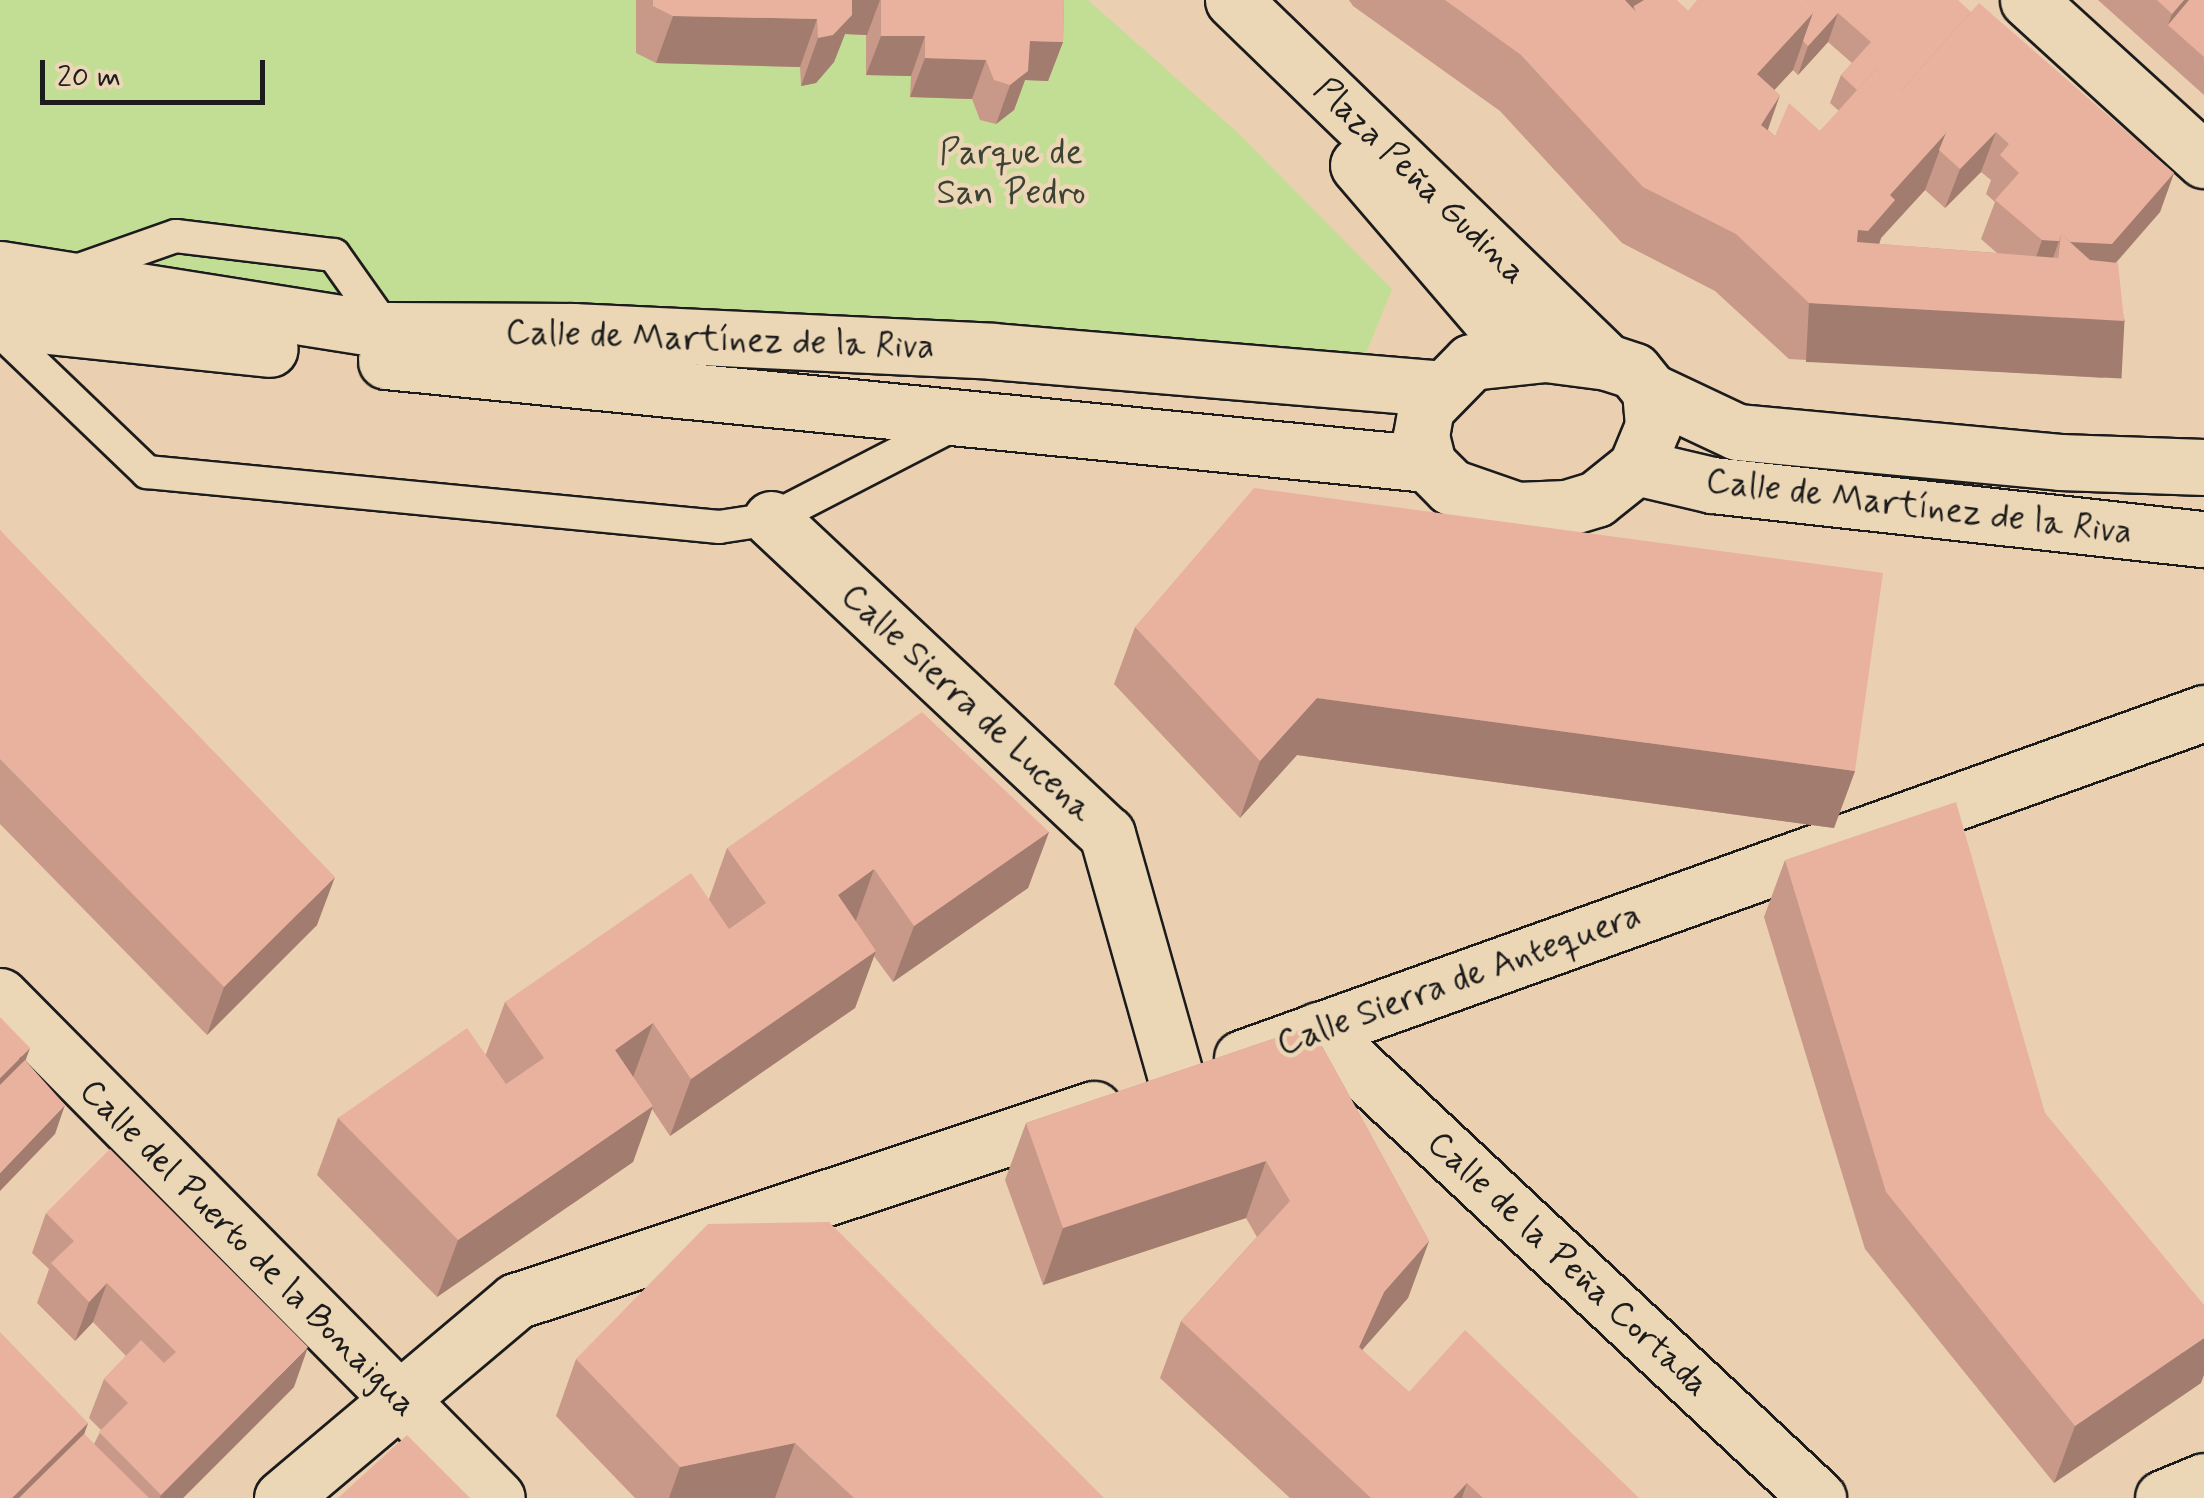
<!DOCTYPE html>
<meta charset="utf-8">
<style>
body{margin:0}
#map{position:relative;width:2204px;height:1498px;overflow:hidden;background:#ebcfb1;font-family:Mynerve,sans-serif}
div>[style]{position:absolute}
.green>*{inset:0;background:#c2de95}
.roads{filter:drop-shadow(2px 0 #1c1c1c) drop-shadow(-2px 0 #1c1c1c) drop-shadow(0 2px #1c1c1c) drop-shadow(0 -2px #1c1c1c)}
.lane>*{height:32px;margin:-16px;padding:0 16px;transform-origin:16px;border-radius:16px;background:#ebd6b5}
.street>*{height:55px;margin:-27.5px;padding:0 27.5px;transform-origin:27.5px;border-radius:27.5px;background:#ebd6b5}
.secondary>*{height:55px;margin:-27.5px;padding:0 27.5px;transform-origin:27.5px;border-radius:27.5px;background:#ebd6b5}
.wall>*{inset:0;background:#c89988}
.shaded-wall>*{inset:0;background:#a27d6f;transform-origin:0 0}
.building>*{inset:0;background:#e8b29e}
span{translate:-50% -50%;white-space:nowrap;text-align:center;line-height:1.15;-webkit-text-stroke:9px #ebd6b5;paint-order:stroke}
.park-label{font-size:35px;color:#3d4334}
.street-label{font-size:35px;color:#1c1c1c}
.scale{position:absolute;left:40px;top:60px;width:225px;height:45px;box-sizing:border-box;border:5px solid #1c1c1c;border-top:0;padding-left:12px;font-size:30px;line-height:35px;white-space:nowrap;color:#1c1c1c;-webkit-text-stroke:8px #ebd6b5;paint-order:stroke}
</style>
<div id="map">
<div class="green">
<div style="clip-path:polygon(0 0,1088px 0,1238px 133px,1392px 289px,1360px 368px,571px 317px,136px 282px,0 260px)"></div>
</div>
<div class="roads">
<div class="lane">
<div style="left:73px;top:272px;width:109px;rotate:-19.3deg"></div>
<div style="left:176px;top:236px;width:159px;rotate:6.9deg"></div>
<div style="left:334px;top:255px;width:92px;rotate:54.8deg"></div>
<div style="left:0;top:331px;width:204px;rotate:43.8deg"></div>
<div style="left:147px;top:472px;width:575px;rotate:5.49deg"></div>
<div style="left:719px;top:527px;width:53px;rotate:-8.7deg"></div>
<div style="left:771px;top:519px;width:214px;rotate:-27.3deg"></div>
</div>
<div class="street">
<div style="left:1233px;top:0;width:520px;rotate:44.07deg"></div>
<div style="left:2028px;top:0;width:238px;rotate:42.3deg"></div>
<div style="left:1358px;top:165px;width:250px;rotate:49.4deg"></div>
<div style="left:771px;top:519px;width:461px;rotate:43.2deg"></div>
<div style="left:1107px;top:834px;width:257px;rotate:74.2deg"></div>
<div style="left:0;top:996px;width:706px;rotate:45.29deg"></div>
<div style="left:1318px;top:1030px;width:685px;rotate:43.11deg"></div>
<div style="left:1242px;top:1058px;width:1022px;rotate:-19.73deg"></div>
<div style="left:282px;top:1498px;width:306px;rotate:-40.1deg"></div>
<div style="left:516px;top:1301px;width:609px;rotate:-18.38deg"></div>
<div style="left:2163px;top:1498px;width:44px;rotate:-22.5deg"></div>
</div>
<div class="secondary">
<div style="left:0;top:269px;width:392px;rotate:9deg"></div>
<div style="left:387px;top:330px;width:186px;rotate:0.3deg"></div>
<div style="left:573px;top:331px;width:419px;rotate:2.7deg"></div>
<div style="left:992px;top:351px;width:453px;rotate:4.8deg"></div>
<div style="left:0;top:321px;width:271px;rotate:5.9deg"></div>
<div style="left:1546px;top:354px;width:62px;rotate:7.5deg"></div>
<div style="left:1607px;top:362px;width:28px;rotate:18deg"></div>
<div style="left:1634px;top:371px;width:26px;rotate:51deg"></div>
<div style="left:1650px;top:391px;width:35px;rotate:85deg"></div>
<div style="left:1653px;top:426px;width:44px;rotate:112.5deg"></div>
<div style="left:1636px;top:467px;width:51px;rotate:141.3deg"></div>
<div style="left:1596px;top:499px;width:31px;rotate:163deg"></div>
<div style="left:1566px;top:508px;width:49px;rotate:177.7deg"></div>
<div style="left:1517px;top:510px;width:70px;rotate:-160.8deg"></div>
<div style="left:1451px;top:487px;width:33px;rotate:-135deg"></div>
<div style="left:1428px;top:464px;width:29px;rotate:-104deg"></div>
<div style="left:1421px;top:436px;width:28px;rotate:-80deg"></div>
<div style="left:1426px;top:408px;width:64px;rotate:-45.6deg"></div>
<div style="left:1471px;top:362px;width:75px;rotate:-6.1deg"></div>
<div style="left:386px;top:361px;width:1047px;rotate:5.65deg"></div>
<div style="left:1650px;top:391px;width:96px;rotate:25.2deg"></div>
<div style="left:1737px;top:432px;width:324px;rotate:5.3deg"></div>
<div style="left:2060px;top:462px;width:144px;rotate:2deg"></div>
<div style="left:1636px;top:467px;width:78px;rotate:13.3deg"></div>
<div style="left:1712px;top:485px;width:495px;rotate:6.3deg"></div>
</div>
</div>
<div class="wall">
<div style="clip-path:polygon(636px 0,1064px 0,1063px 42px,1048px 81px,1025px 80px,1014px 110px,996px 124px,980px 120px,972px 99px,910px 97px,911px 76px,866px 75px,866px 35px,845px 34px,834px 62px,816px 83px,801px 86px,800px 67px,656px 63px,636px 53px)"></div>
<div style="clip-path:polygon(evenodd,1349px 0,1676px 0,1688px 11px,1971px 12px,2174px 173px,2160px 212px,2116px 263px,2124px 321px,2103px 378px,1789px 359px,1715px 291px,1622px 243px,1500px 111px,1353px 6px,1349px 0,1828px 42px,1852px 63px,1841px 75px,1830px 103px,1839px 111px,1820px 131px,1775px 136px,1768px 130px,1774px 90px,1793px 70px,1798px 75px,1828px 42px,1349px 0,1981px 172px,1991px 180px,1986px 194px,1995px 202px,1981px 239px,1997px 253px,1879px 244px,1881px 238px,1925px 190px,1945px 208px,1981px 172px)"></div>
<div style="clip-path:polygon(2098px 0,2204px 0,2204px 95px)"></div>
<div style="clip-path:polygon(0 530px,317px 925px,207px 1035px,0 824px)"></div>
<div style="clip-path:polygon(1135px 627px,1855px 771px,1834px 828px,1297px 755px,1240px 818px,1114px 684px)"></div>
<div style="clip-path:polygon(1049px 832px,1028px 888px,893px 982px,874px 956px,855px 1008px,670px 1136px,652px 1109px,633px 1162px,437px 1297px,317px 1175px,338px 1118px,486px 1054px,505px 1002px,709px 899px,727px 848px)"></div>
<div style="clip-path:polygon(1785px 860px,2045px 1113px,2201px 1383px,2054px 1483px,1865px 1249px,1764px 917px)"></div>
<div style="clip-path:polygon(1311px 1026px,1429px 1241px,1408px 1298px,1362px 1350px,1409px 1392px,1639px 1498px,1290px 1498px,1160px 1378px,1181px 1321px,1257px 1237px,1246px 1218px,1043px 1285px,1005px 1180px,1026px 1123px)"></div>
<div style="clip-path:polygon(46px 1213px,294px 1387px,183px 1498px,0 1498px,88px 1423px,84px 1434px,94px 1444px,101px 1430px,89px 1418px,104px 1379px,126px 1356px,93px 1322px,75px 1341px,37px 1303px,49px 1269px,32px 1253px)"></div>
<div style="clip-path:polygon(576px 1359px,1104px 1498px,635px 1498px,556px 1416px)"></div>
</div>
<div class="shaded-wall">
<div style="clip-path:polygon(848px 0,880px 0,867px 35px,845px 34px,834px 62px,816px 83px,801px 86px,818px 38px)"></div>
<div style="clip-path:polygon(1623px 0,1648px 0,1634px 6px,1620px 46px)"></div>
<div style="clip-path:polygon(2184px 0,2204px 0,2168px 25px,2172px 14px)"></div>
<div style="clip-path:polygon(1813px 13px,1793px 70px,1736px 131px,1757px 74px)"></div>
<div style="clip-path:polygon(1838px 13px,1828px 42px,1798px 75px,1808px 46px)"></div>
<div style="clip-path:polygon(673px 16px,817px 19px,800px 67px,656px 63px)"></div>
<div style="clip-path:polygon(881px 36px,925px 36px,911px 76px,866px 75px)"></div>
<div style="clip-path:polygon(1030px 41px,1063px 42px,1048px 81px,1025px 80px,1014px 110px,996px 124px,1010px 85px)"></div>
<div style="clip-path:polygon(925px 58px,986px 60px,972px 99px,910px 97px)"></div>
<div style="clip-path:polygon(1780px 95px,1760px 152px,1761px 125px)"></div>
<div style="clip-path:polygon(1996px 132px,1981px 172px,1945px 208px,1960px 169px)"></div>
<div style="clip-path:polygon(1946px 133px,1925px 190px,1881px 238px,1875px 257px,1848px 287px,1858px 230px)"></div>
<div style="clip-path:polygon(2174px 173px,2160px 212px,2097px 284px,2058px 258px,2060px 241px)"></div>
<div style="clip-path:polygon(2042px 240px,2059px 241px,2045px 281px,2028px 280px)"></div>
<div style="left:1809px;top:303px;width:316px;height:59px;rotate:3deg"></div>
<div style="clip-path:polygon(1317px 698px,1855px 771px,1834px 828px,1297px 755px,1240px 818px,1260px 761px)"></div>
<div style="clip-path:polygon(1049px 832px,1028px 888px,893px 982px,914px 926px)"></div>
<div style="clip-path:polygon(874px 869px,854px 926px,838px 895px)"></div>
<div style="clip-path:polygon(335px 877px,317px 925px,207px 1035px,224px 987px)"></div>
<div style="clip-path:polygon(876px 951px,855px 1008px,670px 1136px,691px 1079px)"></div>
<div style="clip-path:polygon(653px 1023px,632px 1080px,615px 1050px)"></div>
<div style="clip-path:polygon(30px 1048px,16px 1087px,0 1103px,0 1078px)"></div>
<div style="clip-path:polygon(65px 1105px,55px 1134px,0 1191px,0 1173px)"></div>
<div style="clip-path:polygon(653px 1106px,633px 1162px,437px 1297px,458px 1240px)"></div>
<div style="clip-path:polygon(1266px 1161px,1246px 1218px,1043px 1285px,1063px 1228px)"></div>
<div style="clip-path:polygon(1429px 1241px,1408px 1298px,1363px 1349px,1338px 1404px,1359px 1347px,1384px 1292px)"></div>
<div style="clip-path:polygon(107px 1283px,93px 1322px,75px 1341px,89px 1302px)"></div>
<div style="clip-path:polygon(2204px 1338px,2204px 1375px,2201px 1383px,2054px 1483px,2075px 1426px)"></div>
<div style="clip-path:polygon(308px 1347px,294px 1387px,183px 1498px,160px 1498px,161px 1495px)"></div>
<div style="clip-path:polygon(88px 1423px,74px 1463px,37px 1498px,12px 1498px)"></div>
<div style="clip-path:polygon(795px 1443px,775px 1498px,669px 1498px,680px 1467px)"></div>
<div style="clip-path:polygon(1467px 1483px,1462px 1498px,1453px 1498px)"></div>
</div>
<div class="building">
<div style="clip-path:polygon(653px 0,852px 0,852px 15px,833px 35px,818px 38px,817px 19px,673px 16px,653px 6px)"></div>
<div style="clip-path:polygon(881px 0,1064px 0,1063px 42px,1030px 41px,1028px 71px,1010px 85px,994px 80px,986px 60px,925px 58px,925px 36px,881px 36px)"></div>
<div style="clip-path:polygon(1445px 0,1625px 0,1636px 12px,1634px 6px,1644px 0,1676px 0,1688px 11px,1697px 0,1799px 0,1813px 13px,1757px 74px,1780px 95px,1761px 125px,1775px 136px,1789px 103px,1820px 131px,1876px 69px,1946px 133px,1890px 195px,1895px 200px,1868px 231px,1858px 230px,1857px 242px,2058px 258px,2061px 234px,2090px 260px,2118px 263px,2124px 321px,1809px 303px,1736px 234px,1643px 187px,1521px 55px)"></div>
<div style="clip-path:polygon(1799px 0,1958px 0,1971px 12px,1900px 92px,1876px 69px,1857px 90px,1841px 75px,1871px 42px,1838px 13px,1808px 46px,1803px 41px,1813px 13px)"></div>
<div style="clip-path:polygon(2157px 0,2184px 0,2172px 14px)"></div>
<div style="clip-path:polygon(2189px 0,2204px 0,2204px 57px,2168px 25px)"></div>
<div style="clip-path:polygon(1979px 3px,2174px 173px,2112px 244px,2070px 242px,2061px 234px,2059px 241px,2042px 240px,1995px 200px,2019px 173px,2000px 155px,2009px 144px,1996px 132px,1960px 169px,1939px 150px,1946px 133px,1900px 92px)"></div>
<div style="clip-path:polygon(1254px 488px,1883px 573px,1855px 771px,1317px 698px,1260px 761px,1135px 627px)"></div>
<div style="clip-path:polygon(0 530px,335px 877px,224px 987px,0 759px)"></div>
<div style="clip-path:polygon(922px 712px,1049px 832px,914px 926px,874px 869px,838px 895px,876px 951px,691px 1079px,653px 1023px,615px 1050px,653px 1106px,458px 1240px,338px 1118px,467px 1028px,506px 1084px,544px 1058px,505px 1002px,691px 873px,729px 929px,766px 903px,727px 848px)"></div>
<div style="clip-path:polygon(1956px 802px,2045px 1113px,2204px 1305px,2204px 1338px,2075px 1426px,1886px 1192px,1785px 860px)"></div>
<div style="clip-path:polygon(0 1017px,30px 1048px,0 1078px)"></div>
<div style="clip-path:polygon(1311px 1026px,1429px 1241px,1384px 1292px,1359px 1347px,1409px 1392px,1465px 1330px,1639px 1498px,1483px 1498px,1467px 1483px,1453px 1498px,1371px 1498px,1181px 1321px,1290px 1201px,1266px 1161px,1063px 1228px,1026px 1123px)"></div>
<div style="clip-path:polygon(25px 1060px,65px 1105px,0 1173px,0 1085px)"></div>
<div style="clip-path:polygon(110px 1149px,308px 1347px,161px 1495px,99px 1432px,128px 1403px,104px 1379px,141px 1340px,164px 1363px,176px 1352px,107px 1283px,89px 1302px,51px 1263px,74px 1241px,46px 1213px)"></div>
<div style="clip-path:polygon(829px 1222px,1104px 1498px,854px 1498px,795px 1443px,680px 1467px,576px 1359px,708px 1224px)"></div>
<div style="clip-path:polygon(0 1332px,88px 1423px,12px 1498px,0 1498px)"></div>
<div style="clip-path:polygon(84px 1434px,149px 1498px,19px 1498px)"></div>
<div style="clip-path:polygon(407px 1435px,470px 1498px,338px 1498px)"></div>
</div>
<div class="park-label">
<span style="left:1011px;top:173px">Parque de<br>San Pedro</span>
</div>
<div class="street-label">
<span style="left:1420px;top:181px;rotate:44deg">Plaza Peña Gudina</span>
<span style="left:720px;top:340px;rotate:2deg">Calle de Martínez de la Riva</span>
<span style="left:1919px;top:507px;rotate:7deg">Calle de Martínez de la Riva</span>
<span style="left:967px;top:703px;rotate:43deg">Calle Sierra de Lucena</span>
<span style="left:1459px;top:980px;rotate:-20deg">Calle Sierra de Antequera</span>
<span style="left:248px;top:1248px;rotate:45deg">Calle del Puerto de la Bonaigua</span>
<span style="left:1568px;top:1264px;rotate:43deg">Calle de la Peña Cortada</span>
</div>
<div class="scale">20 m</div>
</div>
